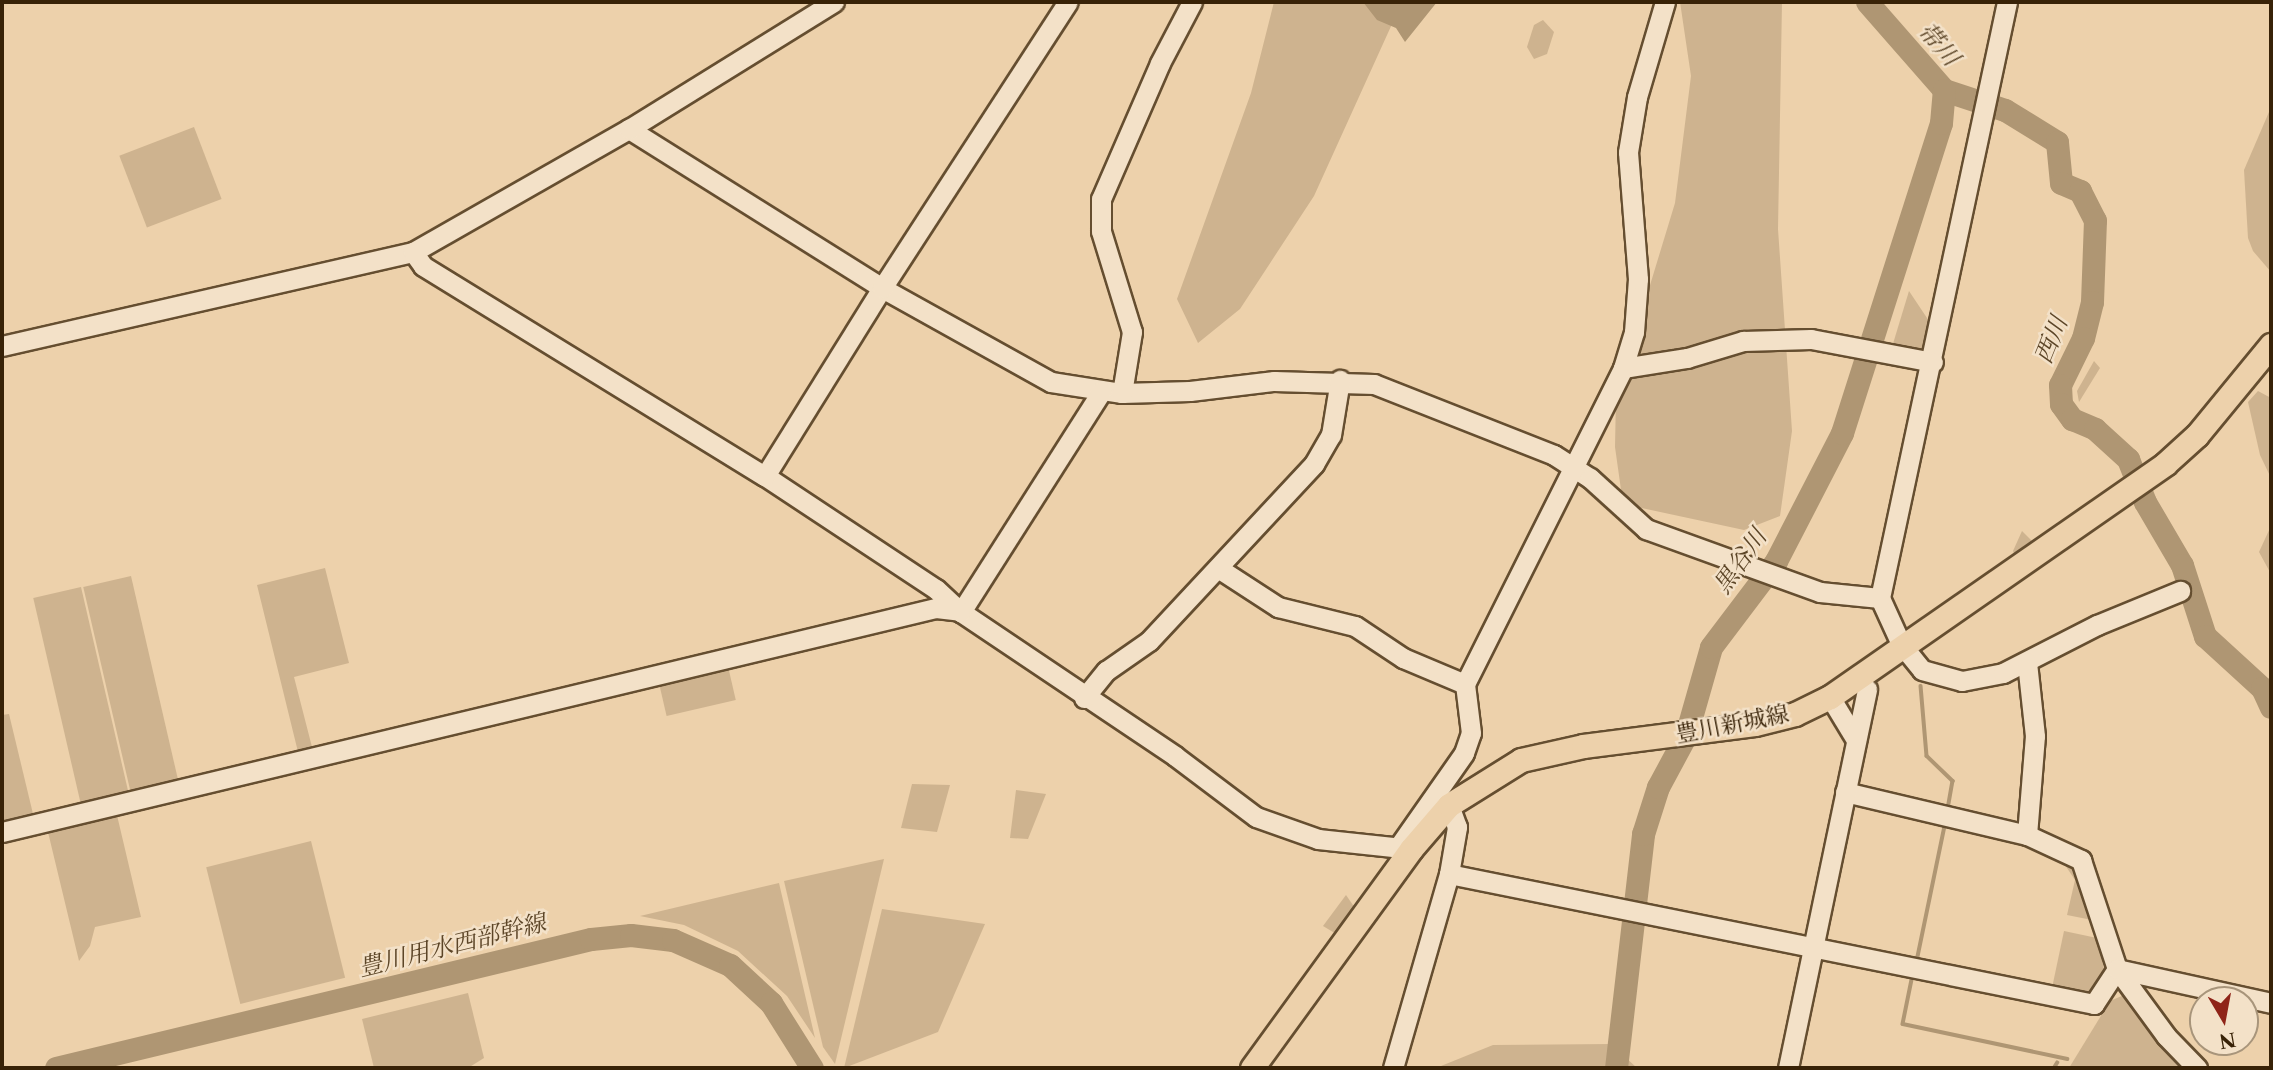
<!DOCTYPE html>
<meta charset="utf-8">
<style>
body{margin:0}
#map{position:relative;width:2273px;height:1070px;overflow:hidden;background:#edd1ab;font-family:"Libre Caslon Text","Noto Serif JP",serif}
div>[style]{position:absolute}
.green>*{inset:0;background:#ceb38f;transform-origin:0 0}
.water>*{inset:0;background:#af9673}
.stream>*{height:3.5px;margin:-1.75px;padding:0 1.75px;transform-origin:1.75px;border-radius:1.75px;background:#af9673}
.river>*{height:23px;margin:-11.5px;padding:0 11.5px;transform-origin:11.5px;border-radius:11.5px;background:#af9673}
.roads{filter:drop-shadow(2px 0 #654e30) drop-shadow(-2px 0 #654e30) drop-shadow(0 2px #654e30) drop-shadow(0 -2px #654e30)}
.minor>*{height:19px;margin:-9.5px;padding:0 9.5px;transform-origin:9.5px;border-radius:9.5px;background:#f3e1c8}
.major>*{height:23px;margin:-11.5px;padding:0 11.5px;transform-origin:11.5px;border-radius:11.5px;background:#edd1ab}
span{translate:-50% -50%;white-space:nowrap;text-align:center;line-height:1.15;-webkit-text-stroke:5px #f3e1c8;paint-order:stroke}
.street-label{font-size:23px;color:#382207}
.water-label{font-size:24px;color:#5c4527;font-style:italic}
.frame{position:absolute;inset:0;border:4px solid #382207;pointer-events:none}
.north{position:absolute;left:2189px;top:986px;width:70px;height:70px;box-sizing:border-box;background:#f3e1c8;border:2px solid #a8957b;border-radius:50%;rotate:170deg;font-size:19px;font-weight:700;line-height:28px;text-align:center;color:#382207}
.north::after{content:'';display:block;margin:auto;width:24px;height:32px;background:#8f2418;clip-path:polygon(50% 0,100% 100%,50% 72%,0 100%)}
</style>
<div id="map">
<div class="green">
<div style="clip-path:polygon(1274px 2px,1402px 2px,1314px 196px,1240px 309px,1198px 343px,1177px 299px,1251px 93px)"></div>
<div style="clip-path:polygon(1680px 2px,1782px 2px,1778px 229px,1792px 431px,1780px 516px,1744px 530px,1623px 504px,1615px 447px,1616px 397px,1675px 203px,1691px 76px)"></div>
<div style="clip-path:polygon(1543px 20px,1554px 32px,1547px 54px,1534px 59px,1527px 47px,1534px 25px)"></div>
<div style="clip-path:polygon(2269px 112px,2271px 112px,2271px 272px,2253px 251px,2248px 238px,2244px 170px)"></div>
<div style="left:194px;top:127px;width:77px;height:80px;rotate:69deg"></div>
<div style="clip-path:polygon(1909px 291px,1931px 324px,1924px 354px,1892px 347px)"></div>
<div style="clip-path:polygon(2094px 361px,2100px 368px,2079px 402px,2077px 391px)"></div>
<div style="clip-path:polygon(2258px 391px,2271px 398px,2271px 478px,2260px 455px,2248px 402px)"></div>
<div style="clip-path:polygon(2271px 526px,2271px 574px,2259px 552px)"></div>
<div style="clip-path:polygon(2022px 531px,2036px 545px,2016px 558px,2013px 551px)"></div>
<div style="clip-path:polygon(325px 568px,349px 663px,294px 677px,312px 747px,367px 734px,368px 738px,299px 756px,257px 585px)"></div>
<div style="left:131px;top:576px;width:214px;height:49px;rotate:77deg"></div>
<div style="left:81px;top:587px;width:215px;height:49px;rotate:77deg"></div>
<div style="left:727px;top:662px;width:39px;height:71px;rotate:77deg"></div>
<div style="clip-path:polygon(9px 714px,34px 818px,2px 826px,2px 715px)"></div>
<div style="clip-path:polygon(912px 784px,950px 785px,937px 832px,901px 828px)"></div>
<div style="clip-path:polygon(1016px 790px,1046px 794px,1028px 839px,1010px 838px)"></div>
<div style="clip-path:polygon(116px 811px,141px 917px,95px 927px,90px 946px,79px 961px,47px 828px)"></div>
<div style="left:311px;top:841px;width:141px;height:108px;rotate:76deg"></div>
<div style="clip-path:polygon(2045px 855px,2070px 865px,2092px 920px,2067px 915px,2075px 880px,2065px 865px)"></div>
<div style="clip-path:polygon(884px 859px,835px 1064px,823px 1047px,784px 881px)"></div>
<div style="clip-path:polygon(779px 883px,815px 1038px,787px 996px,738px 951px,684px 925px,640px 916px)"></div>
<div style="clip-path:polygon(1346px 895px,1357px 911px,1338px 935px,1323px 926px)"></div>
<div style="clip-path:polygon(882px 909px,985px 924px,938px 1032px,844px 1068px)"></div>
<div style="clip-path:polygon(2064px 931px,2097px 938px,2104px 969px,2096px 987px,2084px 995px,2052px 988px)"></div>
<div style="clip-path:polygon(468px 993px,484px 1058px,468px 1068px,374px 1068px,362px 1019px)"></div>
<div style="clip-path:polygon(2124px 995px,2190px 1068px,2069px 1068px,2110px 1001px)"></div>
<div style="clip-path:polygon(1611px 1044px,1637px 1068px,1436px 1068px,1493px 1045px)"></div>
</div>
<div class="water">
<div style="clip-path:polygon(1363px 2px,1437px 2px,1405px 42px,1396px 28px,1377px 20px)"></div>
</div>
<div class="stream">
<div style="left:1921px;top:686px;width:70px;rotate:85.1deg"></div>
<div style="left:1927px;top:756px;width:36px;rotate:44deg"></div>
<div style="left:1953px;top:781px;width:28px;rotate:100deg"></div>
<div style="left:1917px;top:959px;width:138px;rotate:-78.3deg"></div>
<div style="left:1913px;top:975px;width:50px;rotate:101.5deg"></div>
<div style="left:1903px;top:1024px;width:168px;rotate:12deg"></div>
<div style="left:2054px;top:1068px;width:6px;rotate:-59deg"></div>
</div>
<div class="river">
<div style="left:1867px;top:2px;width:117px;rotate:48.8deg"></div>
<div style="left:1944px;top:90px;width:64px;rotate:18.2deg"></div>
<div style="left:2005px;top:110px;width:61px;rotate:31.6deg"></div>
<div style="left:2057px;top:142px;width:41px;rotate:84.4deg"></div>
<div style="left:2061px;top:183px;width:21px;rotate:23deg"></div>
<div style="left:2080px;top:191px;width:33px;rotate:63deg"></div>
<div style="left:2095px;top:220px;width:82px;rotate:92.1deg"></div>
<div style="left:2092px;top:302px;width:37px;rotate:104deg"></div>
<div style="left:2083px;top:338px;width:52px;rotate:116.1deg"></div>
<div style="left:2060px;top:385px;width:19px;rotate:87deg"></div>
<div style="left:2061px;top:404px;width:19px;rotate:54deg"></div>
<div style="left:2072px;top:419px;width:25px;rotate:23deg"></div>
<div style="left:2095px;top:429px;width:45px;rotate:42.3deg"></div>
<div style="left:2128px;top:459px;width:46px;rotate:68.4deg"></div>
<div style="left:2145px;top:502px;width:73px;rotate:59.6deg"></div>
<div style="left:2182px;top:565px;width:75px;rotate:72.1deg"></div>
<div style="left:2205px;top:636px;width:77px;rotate:42.4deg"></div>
<div style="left:2262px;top:688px;width:21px;rotate:65deg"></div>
<div style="left:56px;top:1068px;width:550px;rotate:-13.56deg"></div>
<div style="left:591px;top:939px;width:40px;rotate:-5.7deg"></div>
<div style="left:631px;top:935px;width:42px;rotate:6.8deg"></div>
<div style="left:673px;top:940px;width:62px;rotate:23.7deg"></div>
<div style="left:730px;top:965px;width:56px;rotate:42.8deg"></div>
<div style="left:771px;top:1003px;width:77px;rotate:57.8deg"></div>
<div style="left:1616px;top:1068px;width:236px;rotate:-83.4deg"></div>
<div style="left:1643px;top:834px;width:49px;rotate:-72.3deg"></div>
<div style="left:1658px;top:787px;width:59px;rotate:-61.7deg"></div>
<div style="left:1686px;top:735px;width:91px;rotate:-74.1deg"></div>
<div style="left:1711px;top:647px;width:108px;rotate:-52.9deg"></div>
<div style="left:1776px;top:561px;width:144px;rotate:-62.7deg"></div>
<div style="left:1842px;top:433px;width:325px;rotate:-72.3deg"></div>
<div style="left:1941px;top:123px;width:33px;rotate:-85deg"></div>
</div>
<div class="roads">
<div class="minor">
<div style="left:2007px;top:2px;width:609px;rotate:102.03deg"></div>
<div style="left:1880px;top:598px;width:51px;rotate:65.5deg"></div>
<div style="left:1901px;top:644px;width:33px;rotate:51deg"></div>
<div style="left:1922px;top:670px;width:41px;rotate:15.4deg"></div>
<div style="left:1962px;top:681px;width:42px;rotate:-11deg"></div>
<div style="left:2003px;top:673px;width:106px;rotate:-27.1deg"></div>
<div style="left:2097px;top:625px;width:90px;rotate:-22.3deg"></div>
<div style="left:629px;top:129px;width:299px;rotate:32.1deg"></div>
<div style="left:882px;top:288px;width:193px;rotate:29.1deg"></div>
<div style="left:1051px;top:382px;width:72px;rotate:8.8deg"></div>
<div style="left:1122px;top:393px;width:68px;rotate:-1.7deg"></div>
<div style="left:1190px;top:391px;width:85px;rotate:-6.8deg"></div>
<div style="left:1274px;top:381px;width:100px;rotate:1.7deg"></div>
<div style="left:1374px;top:384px;width:193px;rotate:21.5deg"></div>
<div style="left:1554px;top:455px;width:43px;rotate:32.6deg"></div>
<div style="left:1590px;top:478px;width:76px;rotate:42.3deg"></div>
<div style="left:1646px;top:529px;width:185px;rotate:19.9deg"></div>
<div style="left:1820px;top:592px;width:60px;rotate:5.7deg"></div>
<div style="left:413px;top:252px;width:17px;rotate:54deg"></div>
<div style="left:423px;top:266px;width:401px;rotate:31.6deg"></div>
<div style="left:765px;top:476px;width:205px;rotate:33.5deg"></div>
<div style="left:936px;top:589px;width:34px;rotate:43deg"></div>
<div style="left:961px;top:612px;width:258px;rotate:33.9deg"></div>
<div style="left:1175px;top:756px;width:101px;rotate:37deg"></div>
<div style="left:1256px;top:817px;width:66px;rotate:19.5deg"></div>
<div style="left:1318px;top:839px;width:94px;rotate:6.1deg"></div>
<div style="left:2px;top:346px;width:422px;rotate:-12.9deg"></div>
<div style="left:413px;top:252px;width:249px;rotate:-29.7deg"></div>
<div style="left:629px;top:129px;width:241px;rotate:-31.8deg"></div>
<div style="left:1623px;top:368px;width:65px;rotate:-8.9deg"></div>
<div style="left:1687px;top:358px;width:59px;rotate:-16.9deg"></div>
<div style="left:1743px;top:341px;width:68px;rotate:-1.7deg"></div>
<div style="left:1811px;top:339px;width:124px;rotate:10.7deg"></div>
<div style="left:1122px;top:393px;width:62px;rotate:-80.7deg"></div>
<div style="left:1132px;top:332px;width:106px;rotate:-107.1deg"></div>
<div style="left:1101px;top:231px;width:32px;rotate:-90deg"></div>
<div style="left:1101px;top:199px;width:148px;rotate:-66.5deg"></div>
<div style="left:1160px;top:63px;width:69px;rotate:-62.3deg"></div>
<div style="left:765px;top:476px;width:221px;rotate:-58.1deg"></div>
<div style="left:882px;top:288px;width:341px;rotate:-57deg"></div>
<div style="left:1218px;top:568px;width:72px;rotate:33deg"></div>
<div style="left:1278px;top:607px;width:79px;rotate:13.9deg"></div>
<div style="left:1355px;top:626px;width:58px;rotate:33.7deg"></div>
<div style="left:1403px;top:658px;width:67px;rotate:22.8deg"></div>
<div style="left:961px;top:612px;width:262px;rotate:-57.5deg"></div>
<div style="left:1830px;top:697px;width:50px;rotate:58.8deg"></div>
<div style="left:1084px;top:698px;width:35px;rotate:-51deg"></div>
<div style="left:1106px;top:671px;width:52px;rotate:-34.9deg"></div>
<div style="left:1149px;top:641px;width:242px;rotate:-47deg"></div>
<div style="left:1314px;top:464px;width:34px;rotate:-60deg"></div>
<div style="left:1331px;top:435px;width:56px;rotate:-80.7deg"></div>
<div style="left:1845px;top:792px;width:187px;rotate:13.3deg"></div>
<div style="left:2027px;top:835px;width:60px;rotate:24.8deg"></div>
<div style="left:2081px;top:860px;width:115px;rotate:71.7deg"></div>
<div style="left:2117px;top:969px;width:83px;rotate:53.8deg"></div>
<div style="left:2166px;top:1036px;width:45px;rotate:45.9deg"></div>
<div style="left:2px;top:832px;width:960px;rotate:-13.49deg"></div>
<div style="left:936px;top:608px;width:24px;rotate:7deg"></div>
<div style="left:2027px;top:835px;width:99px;rotate:-85.4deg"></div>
<div style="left:2035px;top:736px;width:74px;rotate:-96.2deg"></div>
<div style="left:1399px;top:846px;width:113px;rotate:-55deg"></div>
<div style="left:1464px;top:753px;width:21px;rotate:-71deg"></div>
<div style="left:1471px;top:733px;width:49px;rotate:-97deg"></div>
<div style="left:1465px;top:684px;width:353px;rotate:-63.4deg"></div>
<div style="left:1623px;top:368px;width:38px;rotate:-73deg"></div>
<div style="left:1634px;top:332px;width:53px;rotate:-85.7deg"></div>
<div style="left:1638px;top:279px;width:127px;rotate:-94.5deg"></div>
<div style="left:1628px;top:152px;width:56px;rotate:-80.7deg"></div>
<div style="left:1637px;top:97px;width:99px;rotate:-73.6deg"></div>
<div style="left:1449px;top:874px;width:658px;rotate:11.4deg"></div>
<div style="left:2094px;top:1004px;width:42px;rotate:-56.7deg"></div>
<div style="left:2117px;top:969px;width:158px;rotate:12.4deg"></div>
<div style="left:1393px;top:1068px;width:202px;rotate:-73.9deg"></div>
<div style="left:1449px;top:874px;width:48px;rotate:-80.3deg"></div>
<div style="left:1457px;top:827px;width:23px;rotate:-110deg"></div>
<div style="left:1788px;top:1068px;width:387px;rotate:-78.2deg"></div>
</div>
<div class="major">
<div style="left:1252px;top:1068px;width:271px;rotate:-54deg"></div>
<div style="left:1411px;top:849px;width:58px;rotate:-49.2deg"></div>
<div style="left:1449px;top:805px;width:85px;rotate:-32deg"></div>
<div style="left:1521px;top:760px;width:64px;rotate:-12.7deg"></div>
<div style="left:1583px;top:746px;width:173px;rotate:-7.3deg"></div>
<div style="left:1755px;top:724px;width:41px;rotate:-14deg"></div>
<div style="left:1795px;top:714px;width:39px;rotate:-26deg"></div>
<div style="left:1830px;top:697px;width:408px;rotate:-34.8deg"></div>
<div style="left:2165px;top:464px;width:43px;rotate:-42.2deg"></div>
<div style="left:2197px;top:435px;width:117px;rotate:-50.6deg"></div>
</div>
</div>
<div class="street-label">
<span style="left:1732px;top:724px;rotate:-11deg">豊川新城線</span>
</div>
<div class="water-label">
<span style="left:1939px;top:44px;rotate:49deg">帯川</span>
<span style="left:2051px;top:340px;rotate:-68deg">西川</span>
<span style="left:1740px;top:561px;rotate:-55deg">黒谷川</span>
<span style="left:452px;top:945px;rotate:-14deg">豊川用水西部幹線</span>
</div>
<div class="frame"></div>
<div class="north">N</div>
</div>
